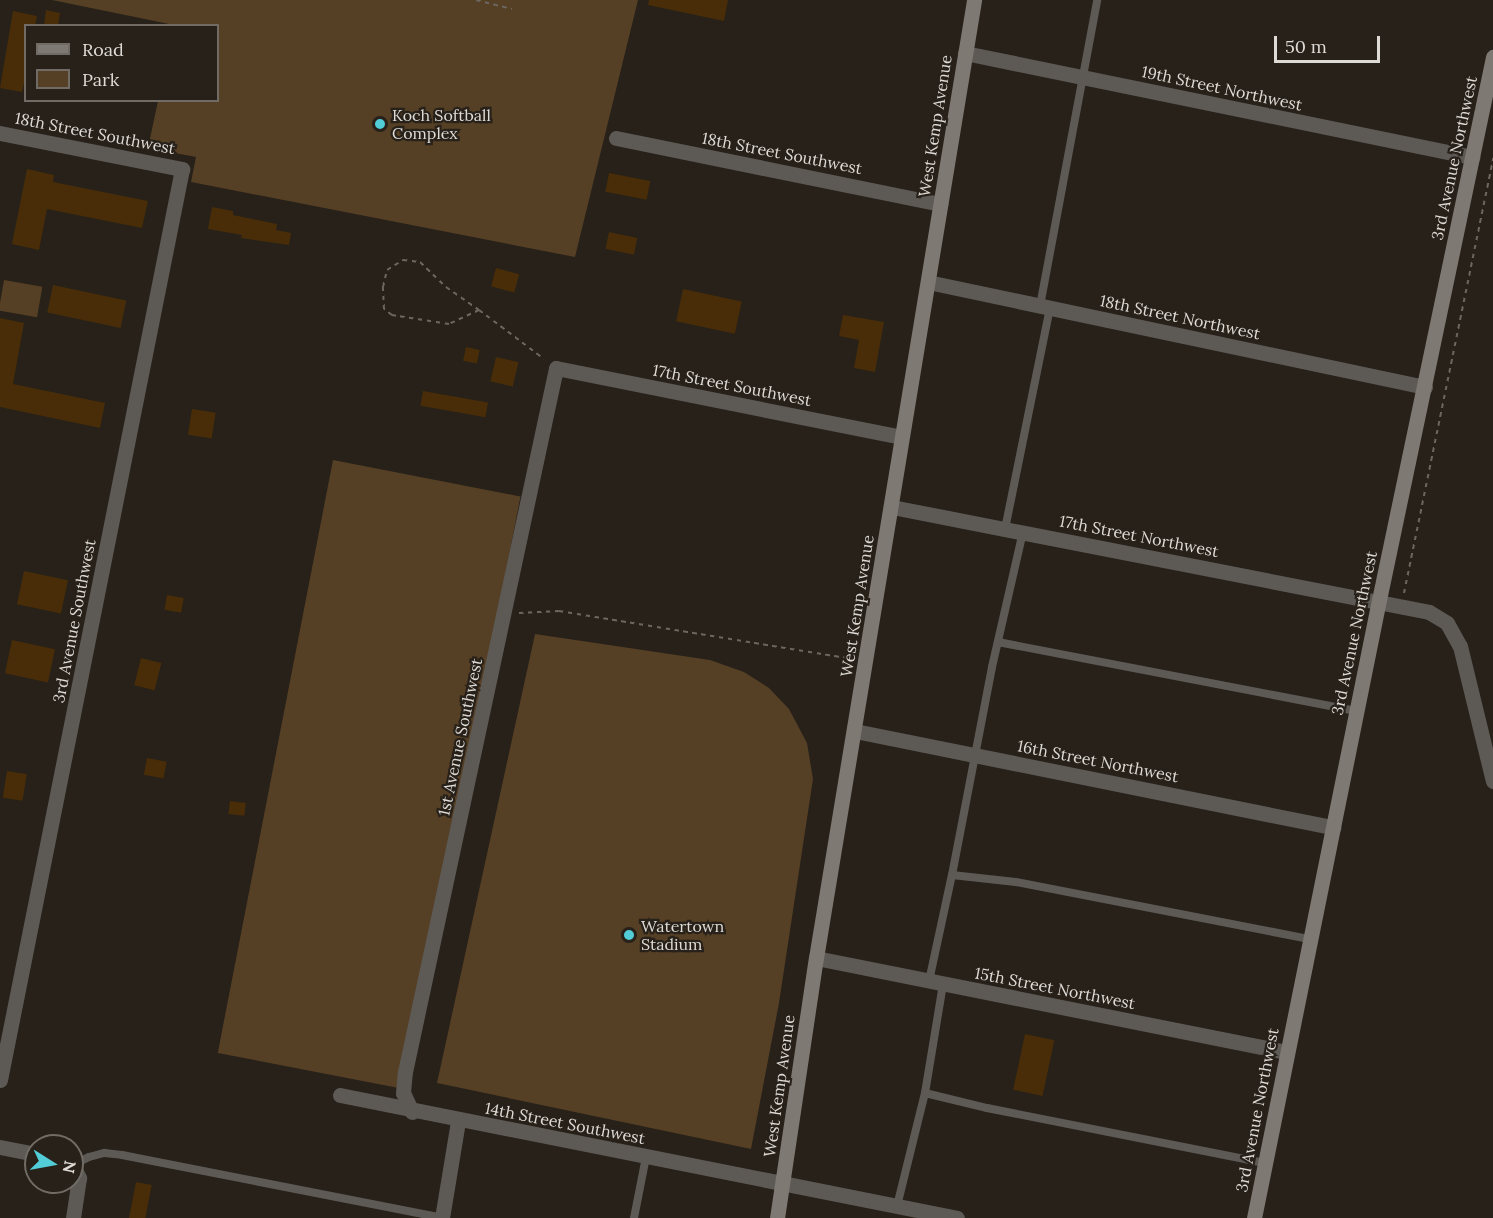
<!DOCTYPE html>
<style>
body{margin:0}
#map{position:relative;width:1493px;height:1218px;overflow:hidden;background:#272119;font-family:Lora,serif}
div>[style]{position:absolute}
.green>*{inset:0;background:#553f25;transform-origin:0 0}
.building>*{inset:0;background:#482d08;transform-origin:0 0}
.path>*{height:2px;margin-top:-1px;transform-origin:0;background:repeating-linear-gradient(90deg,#6b665f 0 4.5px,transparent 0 9px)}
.lane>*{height:8px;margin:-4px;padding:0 4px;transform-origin:4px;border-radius:4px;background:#5d5a56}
.street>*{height:15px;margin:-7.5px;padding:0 7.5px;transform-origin:7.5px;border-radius:7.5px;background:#5d5a56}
.secondary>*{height:15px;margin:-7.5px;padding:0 7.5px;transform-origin:7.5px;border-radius:7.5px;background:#7f7974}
.dots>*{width:16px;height:16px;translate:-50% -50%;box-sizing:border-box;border:3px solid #272119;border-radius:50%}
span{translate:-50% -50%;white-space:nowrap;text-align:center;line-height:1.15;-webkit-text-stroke:4.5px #272119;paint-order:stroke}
.street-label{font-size:16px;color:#dedad5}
.poi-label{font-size:16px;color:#dedad5}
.left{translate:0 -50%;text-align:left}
.legend{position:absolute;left:24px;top:24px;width:195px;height:78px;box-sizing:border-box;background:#272119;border:2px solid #706b64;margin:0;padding:8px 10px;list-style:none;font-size:18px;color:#dedad5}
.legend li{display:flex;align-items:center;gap:12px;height:30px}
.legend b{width:30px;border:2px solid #706b64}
.north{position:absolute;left:24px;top:1134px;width:60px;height:60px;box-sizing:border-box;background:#272119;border:2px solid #706b64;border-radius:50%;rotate:101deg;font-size:16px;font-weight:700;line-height:24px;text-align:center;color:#dedad5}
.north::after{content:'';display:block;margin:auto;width:21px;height:27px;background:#52ccd6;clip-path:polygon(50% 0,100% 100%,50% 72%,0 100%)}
.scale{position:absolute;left:1274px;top:36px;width:106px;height:27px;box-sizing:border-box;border:3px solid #dedad5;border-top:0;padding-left:8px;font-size:18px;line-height:21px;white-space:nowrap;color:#dedad5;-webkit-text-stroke:4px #272119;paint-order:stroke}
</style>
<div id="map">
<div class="green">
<div style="clip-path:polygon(52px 0,638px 0,575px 257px,191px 182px,196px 157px,148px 148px,158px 101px,218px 100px,218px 26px,174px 25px)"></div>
<div style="left:4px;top:280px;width:39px;height:31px;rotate:10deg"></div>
<div style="left:333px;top:460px;width:191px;height:604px;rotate:11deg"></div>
<div style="clip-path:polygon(535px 634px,710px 660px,744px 672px,769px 688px,789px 709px,807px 743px,813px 779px,779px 1003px,751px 1149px,437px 1083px)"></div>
</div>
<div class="building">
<div style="clip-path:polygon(649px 0,728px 0,724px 21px,648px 5px)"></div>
<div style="clip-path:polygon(46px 10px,60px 13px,58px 26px,44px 26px)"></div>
<div style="clip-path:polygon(13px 11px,37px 16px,35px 26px,26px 26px,26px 75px,22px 92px,0 88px)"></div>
<div style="clip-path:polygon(27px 169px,54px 175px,53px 182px,148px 201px,142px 228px,47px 209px,39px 250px,12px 244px)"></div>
<div style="left:609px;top:173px;width:42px;height:19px;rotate:11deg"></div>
<div style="clip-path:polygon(212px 207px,233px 211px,233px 215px,277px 224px,276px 230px,291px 233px,289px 245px,241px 238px,242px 235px,208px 229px)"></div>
<div style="left:609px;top:232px;width:29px;height:17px;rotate:12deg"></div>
<div style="left:496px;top:268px;width:24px;height:19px;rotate:15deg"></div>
<div style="left:53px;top:285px;width:75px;height:28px;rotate:12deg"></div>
<div style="left:683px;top:289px;width:60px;height:33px;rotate:12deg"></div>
<div style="clip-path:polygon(843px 315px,884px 322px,875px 372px,854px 368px,859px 340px,839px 336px)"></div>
<div style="clip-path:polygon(0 318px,24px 323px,13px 384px,105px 403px,100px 428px,0 407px)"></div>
<div style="left:466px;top:347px;width:14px;height:14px;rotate:12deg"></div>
<div style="left:496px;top:357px;width:23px;height:25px;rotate:13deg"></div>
<div style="left:423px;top:391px;width:66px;height:15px;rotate:10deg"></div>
<div style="left:192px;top:409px;width:24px;height:26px;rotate:9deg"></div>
<div style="left:24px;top:571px;width:45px;height:34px;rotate:12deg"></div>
<div style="left:167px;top:595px;width:17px;height:15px;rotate:10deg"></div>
<div style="left:12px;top:640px;width:44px;height:34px;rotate:12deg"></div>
<div style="left:141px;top:658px;width:21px;height:28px;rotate:14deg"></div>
<div style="left:147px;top:758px;width:20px;height:17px;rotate:11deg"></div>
<div style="left:7px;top:771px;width:20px;height:27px;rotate:9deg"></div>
<div style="left:230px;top:801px;width:16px;height:13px;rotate:7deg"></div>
<div style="left:1025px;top:1034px;width:30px;height:57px;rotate:12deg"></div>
<div style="left:136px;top:1182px;width:16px;height:37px;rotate:11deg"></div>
</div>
<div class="path">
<div style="left:476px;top:0;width:37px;rotate:14deg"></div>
<div style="left:479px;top:310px;width:33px;rotate:155deg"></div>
<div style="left:449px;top:324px;width:58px;rotate:-171deg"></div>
<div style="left:392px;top:315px;width:10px;rotate:-143deg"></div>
<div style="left:384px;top:309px;width:22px;rotate:-93deg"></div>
<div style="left:383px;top:287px;width:17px;rotate:-77deg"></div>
<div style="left:387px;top:270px;width:19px;rotate:-32deg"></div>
<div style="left:403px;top:260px;width:17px;rotate:7deg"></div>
<div style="left:420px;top:262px;width:36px;rotate:44deg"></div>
<div style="left:446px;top:287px;width:40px;rotate:34.9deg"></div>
<div style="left:479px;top:310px;width:81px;rotate:37deg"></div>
<div style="left:1404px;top:593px;width:444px;rotate:-78.4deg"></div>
<div style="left:519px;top:613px;width:40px;rotate:-2.9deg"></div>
<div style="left:559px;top:611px;width:296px;rotate:9.3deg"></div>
</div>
<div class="lane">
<div style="left:1040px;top:306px;width:311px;rotate:-79.4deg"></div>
<div style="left:1005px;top:529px;width:226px;rotate:-78.5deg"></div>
<div style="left:998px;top:642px;width:366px;rotate:10.9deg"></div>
<div style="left:952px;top:875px;width:64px;rotate:6.2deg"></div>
<div style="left:1016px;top:882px;width:299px;rotate:11deg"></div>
<div style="left:929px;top:981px;width:108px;rotate:-77.8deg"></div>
<div style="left:952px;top:875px;width:212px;rotate:-79.1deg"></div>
<div style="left:992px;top:667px;width:139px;rotate:-77.1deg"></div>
<div style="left:925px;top:1093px;width:64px;rotate:13.6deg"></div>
<div style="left:987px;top:1108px;width:283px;rotate:11.2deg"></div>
<div style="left:73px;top:1165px;width:18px;rotate:-27deg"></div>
<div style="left:89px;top:1157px;width:16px;rotate:-15deg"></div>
<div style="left:104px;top:1153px;width:18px;rotate:6deg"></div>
<div style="left:122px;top:1155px;width:326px;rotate:11.1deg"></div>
<div style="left:897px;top:1206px;width:116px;rotate:-76.1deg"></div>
<div style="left:925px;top:1093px;width:110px;rotate:-80.6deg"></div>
<div style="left:634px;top:1218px;width:62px;rotate:-78.9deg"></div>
</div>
<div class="street">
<div style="left:965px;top:53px;width:518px;rotate:11.59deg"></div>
<div style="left:0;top:133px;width:186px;rotate:11.2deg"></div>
<div style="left:182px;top:169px;width:929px;rotate:101.3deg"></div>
<div style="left:616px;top:138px;width:331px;rotate:11.5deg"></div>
<div style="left:928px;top:282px;width:508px;rotate:11.93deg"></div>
<div style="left:892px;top:507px;width:547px;rotate:11.06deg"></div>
<div style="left:1429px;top:612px;width:21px;rotate:31deg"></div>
<div style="left:1447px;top:623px;width:26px;rotate:61deg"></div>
<div style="left:1460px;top:646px;width:139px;rotate:76.3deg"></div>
<div style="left:855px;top:731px;width:488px;rotate:11.4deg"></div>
<div style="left:816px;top:958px;width:480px;rotate:11.3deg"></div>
<div style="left:340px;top:1095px;width:629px;rotate:11.27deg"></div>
<div style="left:412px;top:1112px;width:21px;rotate:-115deg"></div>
<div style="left:403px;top:1093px;width:21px;rotate:-85deg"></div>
<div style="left:405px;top:1072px;width:720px;rotate:-77.89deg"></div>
<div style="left:556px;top:368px;width:352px;rotate:11.3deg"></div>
<div style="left:0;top:1147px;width:37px;rotate:11deg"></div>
<div style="left:72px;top:1164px;width:16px;rotate:63deg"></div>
<div style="left:79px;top:1178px;width:40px;rotate:98.5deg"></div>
<div style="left:442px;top:1218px;width:98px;rotate:-80.6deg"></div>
</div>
<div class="secondary">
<div style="left:777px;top:1218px;width:263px;rotate:-81.5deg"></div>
<div style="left:816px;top:958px;width:971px;rotate:-80.63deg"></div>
<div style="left:1254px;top:1218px;width:631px;rotate:-78.57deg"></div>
<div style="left:1379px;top:600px;width:555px;rotate:-78.14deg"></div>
</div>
<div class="dots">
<div style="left:380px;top:124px;background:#52ccd6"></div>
<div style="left:629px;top:935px;background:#52ccd6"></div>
</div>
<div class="street-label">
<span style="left:1222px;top:88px;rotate:12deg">19th Street Northwest</span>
<span style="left:935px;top:126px;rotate:-81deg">West Kemp Avenue</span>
<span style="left:95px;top:133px;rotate:11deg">18th Street Southwest</span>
<span style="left:782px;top:153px;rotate:11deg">18th Street Southwest</span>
<span style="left:1454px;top:158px;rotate:-78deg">3rd Avenue Northwest</span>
<span style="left:1180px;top:317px;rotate:12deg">18th Street Northwest</span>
<span style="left:732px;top:385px;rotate:11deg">17th Street Southwest</span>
<span style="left:1139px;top:536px;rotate:11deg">17th Street Northwest</span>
<span style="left:857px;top:606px;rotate:-81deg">West Kemp Avenue</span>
<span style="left:74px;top:621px;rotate:-79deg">3rd Avenue Southwest</span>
<span style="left:1354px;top:633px;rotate:-78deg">3rd Avenue Northwest</span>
<span style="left:460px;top:737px;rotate:-78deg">1st Avenue Southwest</span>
<span style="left:1098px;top:761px;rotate:11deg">16th Street Northwest</span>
<span style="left:1055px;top:988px;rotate:11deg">15th Street Northwest</span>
<span style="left:779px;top:1086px;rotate:-82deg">West Kemp Avenue</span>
<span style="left:1257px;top:1110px;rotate:-79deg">3rd Avenue Northwest</span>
<span style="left:565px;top:1123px;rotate:11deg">14th Street Southwest</span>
</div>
<div class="poi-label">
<span class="left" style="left:392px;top:124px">Koch Softball<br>Complex</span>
<span class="left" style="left:641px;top:935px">Watertown<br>Stadium</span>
</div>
<ul class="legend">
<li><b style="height:8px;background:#7f7974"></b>Road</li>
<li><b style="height:16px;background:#553f25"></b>Park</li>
</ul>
<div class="north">N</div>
<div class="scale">50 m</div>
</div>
